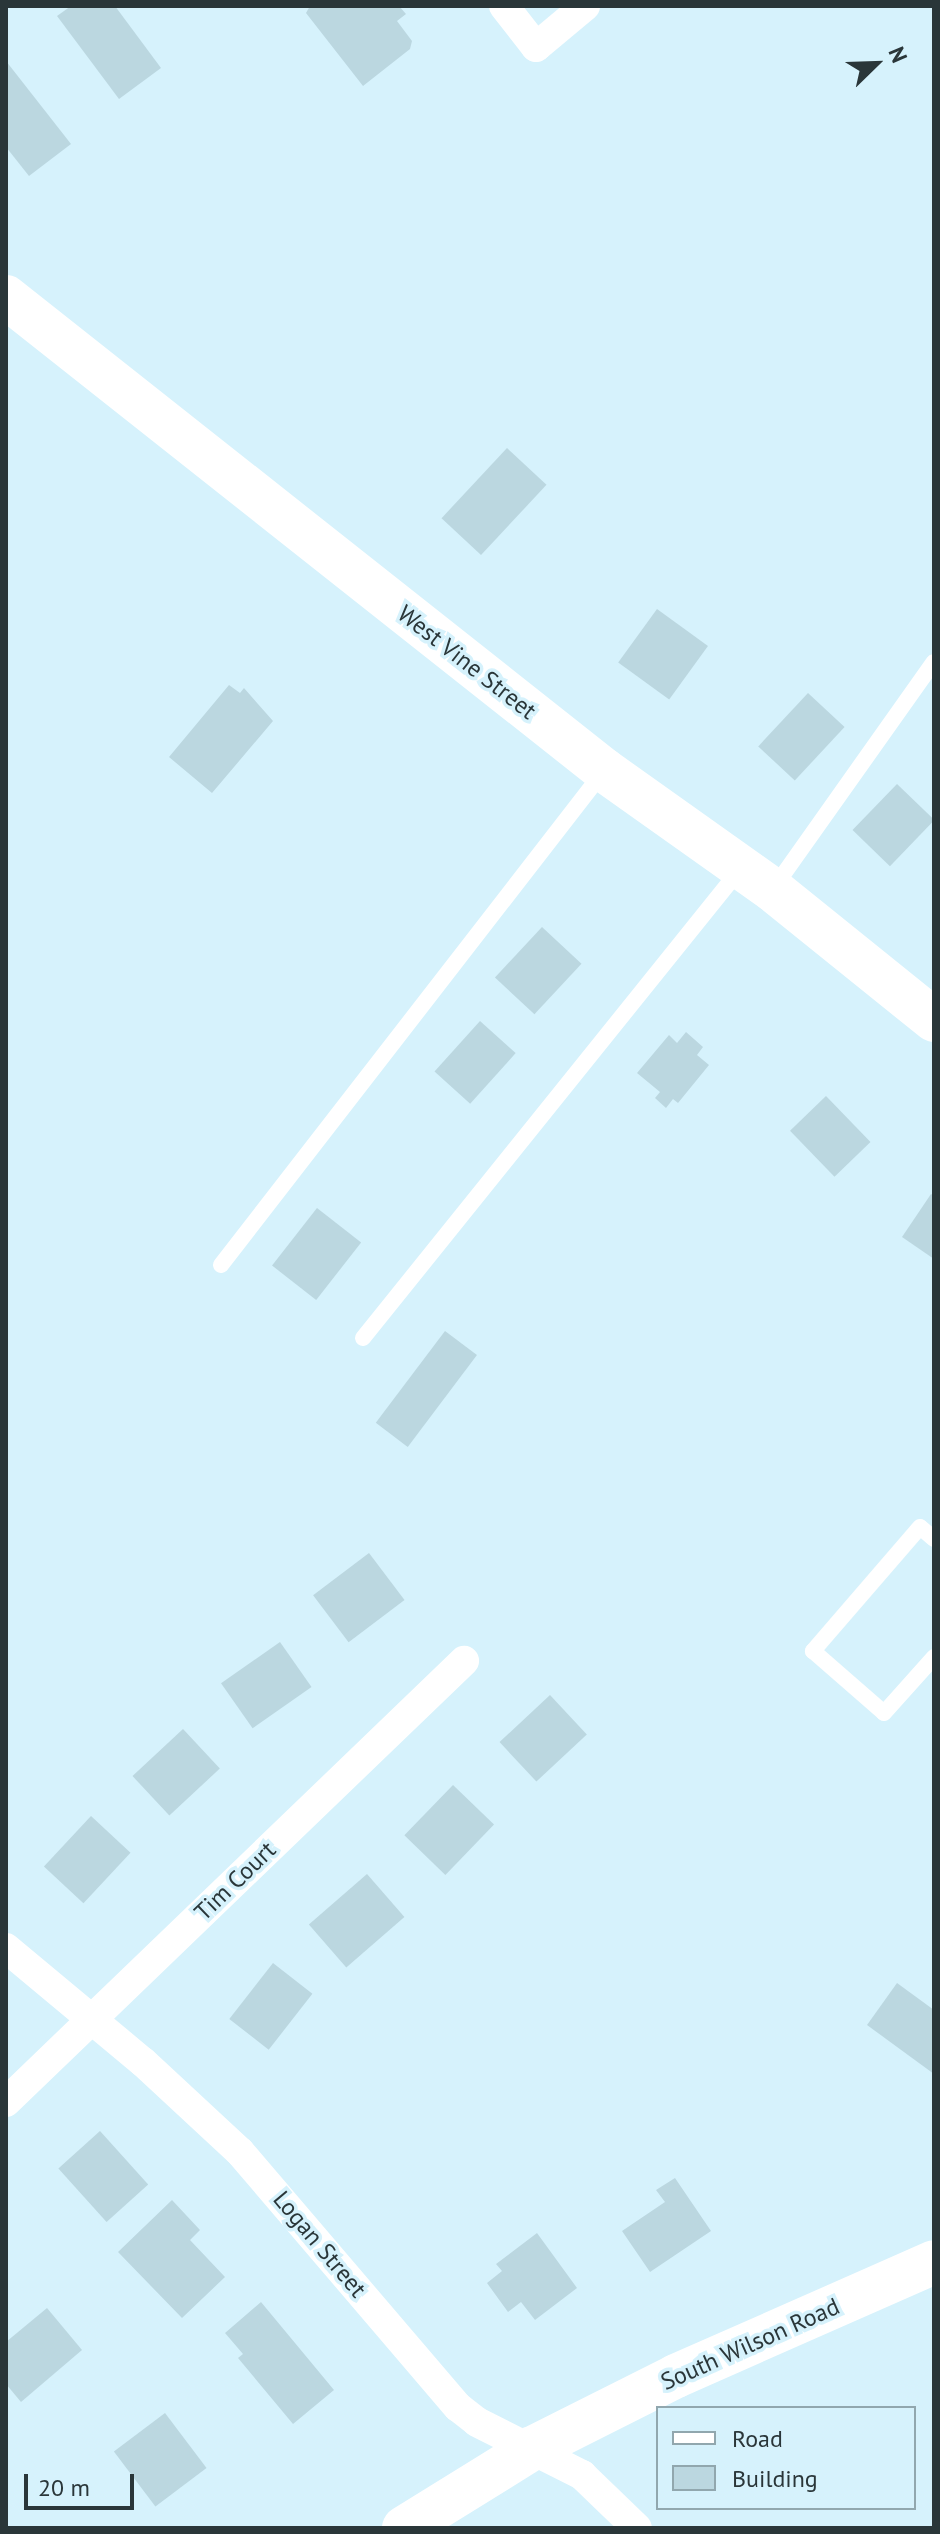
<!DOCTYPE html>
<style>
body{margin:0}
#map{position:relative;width:940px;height:2534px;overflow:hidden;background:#d6f2fc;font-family:"PT Sans",sans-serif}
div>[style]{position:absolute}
.building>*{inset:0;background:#bbd7e0;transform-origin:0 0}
.lane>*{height:16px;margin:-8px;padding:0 8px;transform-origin:8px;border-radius:8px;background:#fff}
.street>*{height:30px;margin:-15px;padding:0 15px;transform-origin:15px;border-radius:15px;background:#fff}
.secondary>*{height:44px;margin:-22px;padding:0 22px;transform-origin:22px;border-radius:22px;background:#fff}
span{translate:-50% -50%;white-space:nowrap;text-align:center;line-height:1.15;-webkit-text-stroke:7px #d6f2fc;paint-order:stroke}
.street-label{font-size:24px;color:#2a3639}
.frame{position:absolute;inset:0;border:8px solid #2a3639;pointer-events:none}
.legend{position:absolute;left:656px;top:2406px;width:260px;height:104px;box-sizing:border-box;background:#d6f2fc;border:2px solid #91a7ae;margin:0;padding:10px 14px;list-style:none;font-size:24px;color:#2a3639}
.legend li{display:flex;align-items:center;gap:16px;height:40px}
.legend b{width:40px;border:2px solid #91a7ae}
.north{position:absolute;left:836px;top:24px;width:80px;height:80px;-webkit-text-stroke:6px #d6f2fc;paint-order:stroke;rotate:67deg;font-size:22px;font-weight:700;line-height:32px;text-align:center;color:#2a3639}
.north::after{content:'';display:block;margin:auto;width:28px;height:36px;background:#2a3639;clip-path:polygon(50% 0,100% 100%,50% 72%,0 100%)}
.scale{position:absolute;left:24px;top:2474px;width:110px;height:36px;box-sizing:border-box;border:4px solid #2a3639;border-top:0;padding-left:10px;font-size:24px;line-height:28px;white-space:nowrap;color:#2a3639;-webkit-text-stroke:6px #d6f2fc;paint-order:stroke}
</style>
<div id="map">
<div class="building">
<div style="clip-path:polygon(71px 6px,115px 6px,161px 68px,119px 99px,57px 16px)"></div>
<div style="clip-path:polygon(310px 6px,399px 6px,406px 14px,397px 21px,412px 41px,410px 49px,363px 86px,306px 13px)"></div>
<div style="clip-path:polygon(6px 61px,71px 144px,29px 176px,6px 147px)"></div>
<div style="left:507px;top:448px;width:54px;height:96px;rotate:43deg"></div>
<div style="left:657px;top:609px;width:63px;height:66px;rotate:36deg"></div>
<div style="clip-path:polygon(229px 685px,240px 693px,244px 688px,273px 721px,212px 793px,169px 757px)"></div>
<div style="left:808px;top:693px;width:50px;height:73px;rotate:43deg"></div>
<div style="left:897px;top:784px;width:52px;height:64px;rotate:44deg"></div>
<div style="left:542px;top:927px;width:54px;height:69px;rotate:43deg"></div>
<div style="left:480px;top:1021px;width:48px;height:68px;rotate:42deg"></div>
<div style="clip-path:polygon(686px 1032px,703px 1047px,697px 1055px,709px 1065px,678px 1103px,673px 1099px,666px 1108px,655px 1098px,660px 1092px,637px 1073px,669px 1035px,677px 1043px)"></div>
<div style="left:826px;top:1096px;width:64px;height:50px;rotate:46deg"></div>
<div style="clip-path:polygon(931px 1194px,934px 1196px,934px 1259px,902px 1237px)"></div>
<div style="left:317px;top:1208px;width:56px;height:73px;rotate:38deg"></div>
<div style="left:445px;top:1331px;width:40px;height:115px;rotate:37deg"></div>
<div style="left:369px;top:1553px;width:59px;height:70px;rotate:53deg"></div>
<div style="left:280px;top:1642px;width:55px;height:72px;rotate:55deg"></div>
<div style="left:550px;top:1695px;width:54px;height:69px;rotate:47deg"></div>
<div style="left:183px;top:1729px;width:54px;height:69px;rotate:47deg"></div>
<div style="left:453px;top:1785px;width:57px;height:70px;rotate:44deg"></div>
<div style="left:91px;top:1816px;width:54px;height:69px;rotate:43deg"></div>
<div style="left:367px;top:1874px;width:57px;height:77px;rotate:49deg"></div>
<div style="left:273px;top:1963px;width:50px;height:71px;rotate:38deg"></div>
<div style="clip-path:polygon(897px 1983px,934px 2010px,934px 2074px,867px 2025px)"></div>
<div style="left:100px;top:2131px;width:72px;height:56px;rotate:48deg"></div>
<div style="clip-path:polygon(675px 2178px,711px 2231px,650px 2272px,622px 2231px,665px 2202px,656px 2190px)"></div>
<div style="clip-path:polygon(172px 2200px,200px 2230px,190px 2240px,225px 2277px,182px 2318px,118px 2252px)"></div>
<div style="clip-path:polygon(537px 2233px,577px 2288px,535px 2320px,521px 2302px,508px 2312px,487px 2283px,502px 2271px,496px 2264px)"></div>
<div style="clip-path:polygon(261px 2302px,334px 2390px,293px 2424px,238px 2358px,243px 2354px,225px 2333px)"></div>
<div style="clip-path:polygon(47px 2308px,82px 2350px,21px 2402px,6px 2384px,6px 2342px)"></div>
<div style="left:165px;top:2413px;width:69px;height:64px;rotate:53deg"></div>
</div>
<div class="lane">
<div style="left:773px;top:889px;width:278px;rotate:-54.7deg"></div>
<div style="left:221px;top:1265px;width:624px;rotate:-52.23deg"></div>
<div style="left:363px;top:1338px;width:603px;rotate:-51.19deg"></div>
<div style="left:934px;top:1539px;width:18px;rotate:-139deg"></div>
<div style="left:920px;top:1527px;width:164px;rotate:130.8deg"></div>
<div style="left:813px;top:1651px;width:94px;rotate:41.1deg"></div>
<div style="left:884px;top:1713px;width:75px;rotate:-48.2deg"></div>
</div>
<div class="street">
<div style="left:504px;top:6px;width:52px;rotate:52deg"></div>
<div style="left:536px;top:47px;width:64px;rotate:-39.9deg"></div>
<div style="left:6px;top:1948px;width:178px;rotate:39.8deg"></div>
<div style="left:143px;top:2062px;width:132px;rotate:42.9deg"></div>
<div style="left:240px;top:2152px;width:335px;rotate:49.5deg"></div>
<div style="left:458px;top:2407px;width:24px;rotate:38deg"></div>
<div style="left:477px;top:2422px;width:118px;rotate:26.8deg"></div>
<div style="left:582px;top:2475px;width:76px;rotate:43.9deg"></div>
<div style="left:6px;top:2102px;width:636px;rotate:-43.92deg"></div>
</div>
<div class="secondary">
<div style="left:6px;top:297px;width:762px;rotate:38.34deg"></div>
<div style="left:604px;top:770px;width:207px;rotate:35.4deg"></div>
<div style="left:773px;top:890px;width:207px;rotate:38.9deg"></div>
<div style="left:404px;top:2528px;width:152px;rotate:-31.8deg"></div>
<div style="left:533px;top:2448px;width:160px;rotate:-26.7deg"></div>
<div style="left:676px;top:2376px;width:282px;rotate:-23.8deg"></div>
</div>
<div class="street-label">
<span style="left:467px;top:662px;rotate:38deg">West Vine Street</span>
<span style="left:235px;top:1881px;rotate:-44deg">Tim Court</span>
<span style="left:320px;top:2244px;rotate:50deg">Logan Street</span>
<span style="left:750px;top:2344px;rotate:-24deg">South Wilson Road</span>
</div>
<div class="frame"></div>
<ul class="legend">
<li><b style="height:10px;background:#fff"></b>Road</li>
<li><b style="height:22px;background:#bbd7e0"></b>Building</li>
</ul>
<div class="north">N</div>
<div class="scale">20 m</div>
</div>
